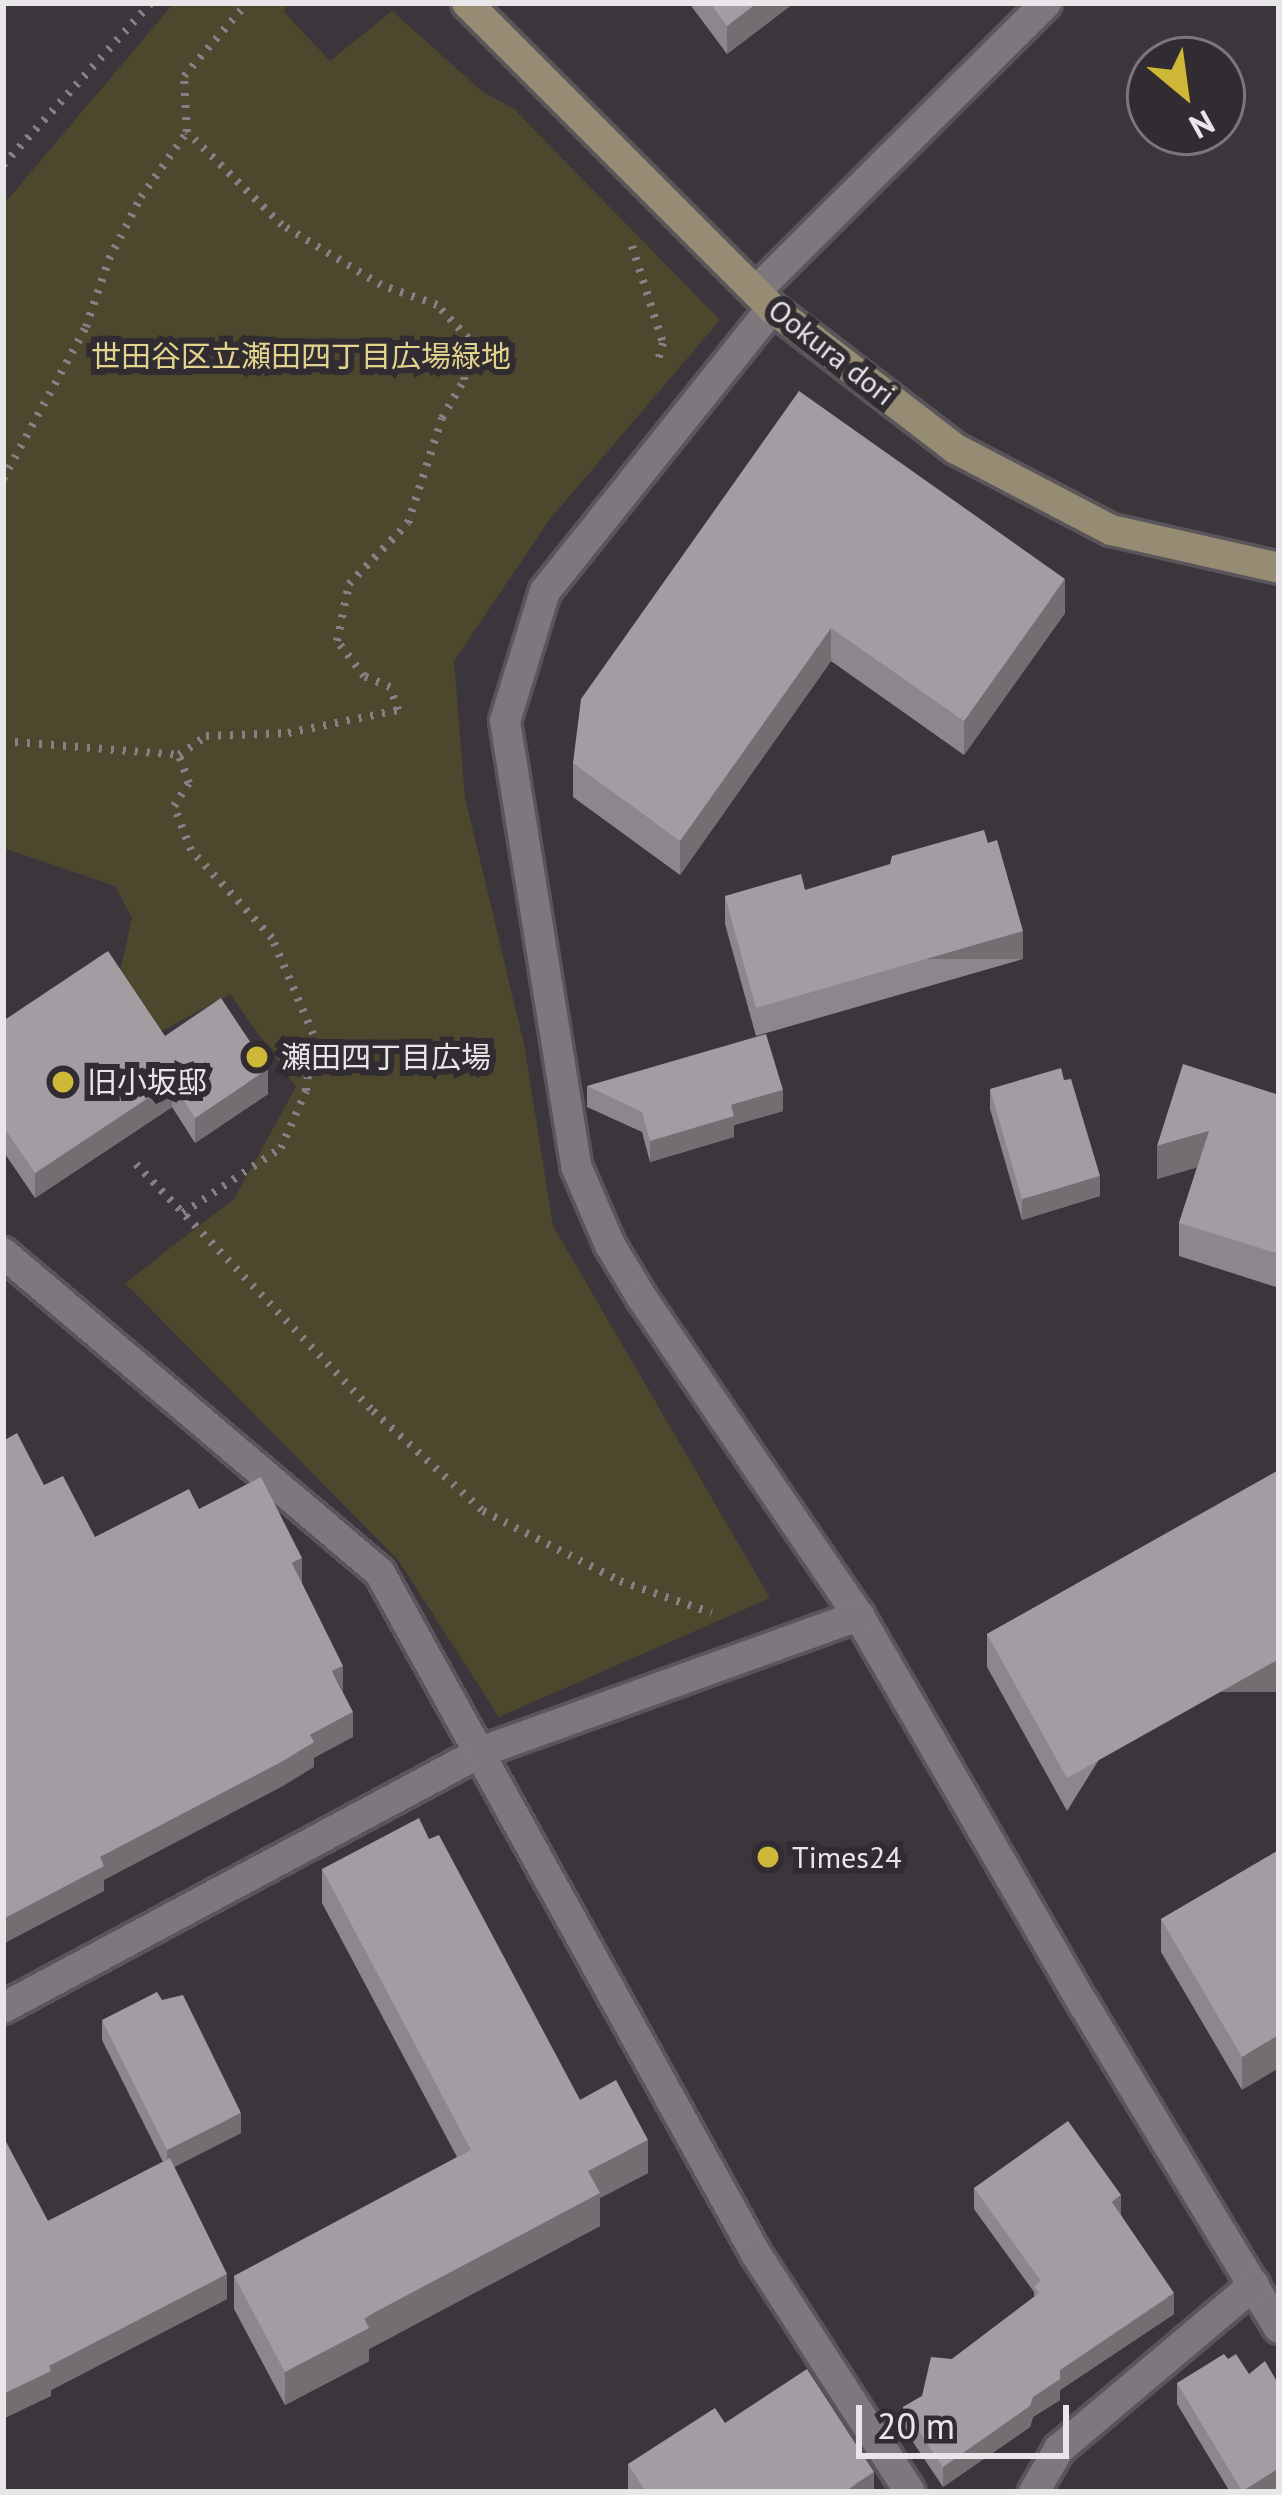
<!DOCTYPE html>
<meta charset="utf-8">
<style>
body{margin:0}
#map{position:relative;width:1282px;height:2495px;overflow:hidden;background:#3b363b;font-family:"PT Sans","Noto Sans JP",sans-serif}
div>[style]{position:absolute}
.green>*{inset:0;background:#4c472d}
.path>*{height:8px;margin-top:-4px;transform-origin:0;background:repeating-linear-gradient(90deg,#848084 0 3px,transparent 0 12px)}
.roads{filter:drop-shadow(3px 0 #5a555a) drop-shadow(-3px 0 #5a555a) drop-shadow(0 3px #5a555a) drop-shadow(0 -3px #5a555a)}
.lane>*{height:30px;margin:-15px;padding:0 15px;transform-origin:15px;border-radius:15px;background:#7e787e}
.street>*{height:30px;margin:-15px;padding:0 15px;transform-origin:15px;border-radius:15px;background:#7e787e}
.secondary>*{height:30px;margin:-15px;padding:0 15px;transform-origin:15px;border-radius:15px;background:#968c73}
.wall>*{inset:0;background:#8c878c}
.shaded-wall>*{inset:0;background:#726e72;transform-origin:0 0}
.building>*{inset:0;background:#a39da3}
.dots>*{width:33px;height:33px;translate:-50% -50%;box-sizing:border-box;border:6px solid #312c31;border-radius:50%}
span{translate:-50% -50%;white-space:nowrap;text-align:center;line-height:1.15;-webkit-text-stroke:12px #312c31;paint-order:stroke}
.street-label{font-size:30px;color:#e9e6e9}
.park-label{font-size:30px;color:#e2d48d}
.poi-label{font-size:30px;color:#e9e6e9}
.left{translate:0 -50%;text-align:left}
.frame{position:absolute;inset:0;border:6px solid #e9e6e9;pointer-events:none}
.north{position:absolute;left:1126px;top:36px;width:120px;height:120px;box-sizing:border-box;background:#312c31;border:3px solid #7b767b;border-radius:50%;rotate:151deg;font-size:33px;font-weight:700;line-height:48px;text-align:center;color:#e9e6e9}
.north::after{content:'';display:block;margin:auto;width:42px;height:54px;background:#cfb837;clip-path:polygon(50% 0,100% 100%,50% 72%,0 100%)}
.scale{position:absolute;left:856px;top:2405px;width:213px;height:54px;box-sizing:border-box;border:6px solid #e9e6e9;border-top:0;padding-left:15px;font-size:36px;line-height:42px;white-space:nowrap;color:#e9e6e9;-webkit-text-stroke:9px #312c31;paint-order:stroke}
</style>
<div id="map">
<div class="green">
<div style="clip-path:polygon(174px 3px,287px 3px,284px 12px,330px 61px,392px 11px,483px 92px,514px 109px,720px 320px,550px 519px,454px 661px,465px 797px,524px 1044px,553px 1226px,770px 1598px,499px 1717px,398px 1560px,125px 1283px,234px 1199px,296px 1087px,230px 994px,156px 1034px,120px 971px,132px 918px,115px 886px,3px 848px,3px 205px)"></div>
</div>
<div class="path">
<div style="left:3px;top:165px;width:219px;rotate:-47.6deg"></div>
<div style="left:632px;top:246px;width:102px;rotate:72.3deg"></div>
<div style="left:663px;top:343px;width:22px;rotate:106deg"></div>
<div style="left:3px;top:479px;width:173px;rotate:-61.4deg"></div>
<div style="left:86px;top:327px;width:72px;rotate:-71.3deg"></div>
<div style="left:109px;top:259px;width:70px;rotate:-62.7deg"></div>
<div style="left:141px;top:197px;width:80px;rotate:-54.7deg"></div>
<div style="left:3px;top:741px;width:177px;rotate:4.5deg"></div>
<div style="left:136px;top:1164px;width:342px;rotate:46.2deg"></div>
<div style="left:373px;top:1411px;width:149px;rotate:42.3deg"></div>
<div style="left:483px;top:1511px;width:154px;rotate:27.1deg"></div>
<div style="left:620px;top:1581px;width:97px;rotate:19.2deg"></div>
<div style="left:183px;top:1213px;width:118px;rotate:-33.6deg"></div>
<div style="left:281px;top:1148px;width:62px;rotate:-66.3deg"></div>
<div style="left:306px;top:1091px;width:57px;rotate:-83deg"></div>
<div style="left:313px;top:1034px;width:104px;rotate:-113.1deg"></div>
<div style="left:272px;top:938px;width:120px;rotate:-132.6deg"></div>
<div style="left:191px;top:850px;width:47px;rotate:-111.1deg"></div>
<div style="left:174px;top:806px;width:27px;rotate:-57deg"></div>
<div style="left:189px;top:783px;width:30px;rotate:-110deg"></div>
<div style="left:179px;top:755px;width:33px;rotate:-35deg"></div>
<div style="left:206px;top:736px;width:82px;rotate:-2.1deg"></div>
<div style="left:288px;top:733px;width:112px;rotate:-11.8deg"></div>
<div style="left:398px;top:710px;width:24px;rotate:-109deg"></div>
<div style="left:390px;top:687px;width:28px;rotate:-157deg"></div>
<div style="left:364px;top:676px;width:44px;rotate:-127.6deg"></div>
<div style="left:337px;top:641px;width:58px;rotate:-78.1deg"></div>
<div style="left:349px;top:584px;width:85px;rotate:-46deg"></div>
<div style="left:408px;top:523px;width:110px;rotate:-72.1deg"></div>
<div style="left:442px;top:418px;width:44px;rotate:-59.9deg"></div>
<div style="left:464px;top:380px;width:42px;rotate:-84.6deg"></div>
<div style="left:468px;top:338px;width:45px;rotate:-133.2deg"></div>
<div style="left:437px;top:305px;width:59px;rotate:-160.3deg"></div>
<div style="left:381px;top:285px;width:116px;rotate:-148.8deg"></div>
<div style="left:282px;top:225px;width:133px;rotate:-135.6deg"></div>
<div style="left:187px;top:132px;width:56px;rotate:-93.1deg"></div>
<div style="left:184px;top:76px;width:96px;rotate:-49.2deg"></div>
</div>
<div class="roads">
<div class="lane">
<div style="left:756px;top:291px;width:409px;rotate:-44.8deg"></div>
</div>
<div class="street">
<div style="left:772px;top:308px;width:363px;rotate:128.7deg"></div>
<div style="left:545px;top:591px;width:136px;rotate:107.1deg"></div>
<div style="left:505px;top:721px;width:451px;rotate:80.9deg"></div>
<div style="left:576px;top:1166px;width:86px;rotate:66.7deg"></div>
<div style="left:610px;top:1245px;width:62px;rotate:58.9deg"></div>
<div style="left:642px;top:1298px;width:385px;rotate:55.7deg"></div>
<div style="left:859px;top:1616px;width:449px;rotate:60deg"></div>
<div style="left:1084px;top:2005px;width:377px;rotate:58.9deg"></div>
<div style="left:3px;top:1253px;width:494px;rotate:40.3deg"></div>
<div style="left:380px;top:1573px;width:778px;rotate:61.1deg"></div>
<div style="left:756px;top:2254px;width:283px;rotate:57.1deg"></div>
<div style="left:3px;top:2008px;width:544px;rotate:-28.17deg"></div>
<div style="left:483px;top:1751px;width:400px;rotate:-19.8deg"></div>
<div style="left:1034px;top:2492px;width:50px;rotate:-59.8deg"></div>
<div style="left:1059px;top:2449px;width:255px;rotate:-40.1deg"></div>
</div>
<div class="secondary">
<div style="left:467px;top:3px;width:431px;rotate:45deg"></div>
<div style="left:772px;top:308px;width:232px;rotate:37.5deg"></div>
<div style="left:956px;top:449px;width:175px;rotate:27.6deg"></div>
<div style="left:1111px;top:530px;width:172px;rotate:12.7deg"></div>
</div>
</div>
<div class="wall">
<div style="clip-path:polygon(689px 3px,794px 3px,727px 54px)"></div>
<div style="clip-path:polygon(799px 391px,1065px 613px,964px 755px,831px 661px,680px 875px,573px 797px,573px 763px)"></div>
<div style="clip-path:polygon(805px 890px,1023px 959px,756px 1036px,725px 924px,725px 896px)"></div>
<div style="clip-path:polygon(3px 1021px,165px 1036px,268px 1094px,195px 1143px,172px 1107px,35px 1198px,3px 1151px)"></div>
<div style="clip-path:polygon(587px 1086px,783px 1111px,734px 1125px,734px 1137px,650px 1162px,642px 1132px,587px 1107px)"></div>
<div style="clip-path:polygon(990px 1089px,1100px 1196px,1022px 1220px,990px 1109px)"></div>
<div style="clip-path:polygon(1279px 1095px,1279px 1288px,1179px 1256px,1179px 1223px,1197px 1167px,1157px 1179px)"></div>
<div style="clip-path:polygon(1279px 1470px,1067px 1811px,987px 1667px,987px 1634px)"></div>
<div style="clip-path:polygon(429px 1839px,580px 2100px,648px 2173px,600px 2198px,600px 2226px,369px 2349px,369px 2361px,285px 2405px,234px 2309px,234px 2276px,457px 2157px,322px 1903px,322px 1869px)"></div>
<div style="clip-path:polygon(1279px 1850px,1242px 2090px,1161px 1952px,1161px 1919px)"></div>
<div style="clip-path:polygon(102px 2020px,241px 2133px,174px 2167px,227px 2299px,51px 2390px,51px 2396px,48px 2221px,163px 2162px,102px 2040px)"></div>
<div style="clip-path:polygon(974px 2188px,1121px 2215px,1174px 2314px,1060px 2390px,1060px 2400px,1033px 2417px,1030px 2427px,943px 2487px,903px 2427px,903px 2407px,922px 2396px,952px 2359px,1034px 2297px,1034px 2292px,974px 2209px)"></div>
<div style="clip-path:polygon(1249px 2374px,1279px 2385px,1279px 2489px,1274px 2492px,1230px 2492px,1177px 2404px,1177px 2383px)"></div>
<div style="clip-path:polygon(725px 2423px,874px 2492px,628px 2492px,628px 2464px)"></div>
</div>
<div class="shaded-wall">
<div style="clip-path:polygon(757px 3px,794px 3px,727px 54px,727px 26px)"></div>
<div style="clip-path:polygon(1065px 579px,1065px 613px,964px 755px,964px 721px)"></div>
<div style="clip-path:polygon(831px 628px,831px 661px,680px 875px,680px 841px)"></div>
<div style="left:1023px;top:931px;width:28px;height:278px;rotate:90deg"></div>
<div style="clip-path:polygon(268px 1069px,268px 1094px,195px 1143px,195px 1118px)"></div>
<div style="clip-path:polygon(172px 1082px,172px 1107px,35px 1198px,35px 1173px)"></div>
<div style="clip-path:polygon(783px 1090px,783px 1111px,734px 1125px,734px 1137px,650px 1162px,650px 1141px,731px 1105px)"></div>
<div style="clip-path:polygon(1209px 1131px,1209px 1164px,1157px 1179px,1157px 1146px)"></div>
<div style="clip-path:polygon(1100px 1176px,1100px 1196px,1022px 1220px,1022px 1199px)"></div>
<div style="clip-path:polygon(302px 1558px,302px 1584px,292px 1563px)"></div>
<div style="left:1279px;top:1659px;width:33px;height:243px;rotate:90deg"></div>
<div style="clip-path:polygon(343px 1666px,343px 1691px,332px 1671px)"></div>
<div style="clip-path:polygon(353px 1712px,353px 1737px,314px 1758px,314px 1767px,283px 1786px,104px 1880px,104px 1891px,3px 1944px,3px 1919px,100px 1857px,310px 1735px)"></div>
<div style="clip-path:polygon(1279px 2035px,1279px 2068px,1242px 2090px,1242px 2057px)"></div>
<div style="clip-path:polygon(241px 2113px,241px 2133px,167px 2170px,167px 2150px)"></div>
<div style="clip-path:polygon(648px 2140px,648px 2173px,600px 2198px,600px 2226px,369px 2349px,369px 2361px,285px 2405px,285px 2372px,588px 2171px)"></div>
<div style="clip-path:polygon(1121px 2195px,1121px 2216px,1112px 2202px)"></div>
<div style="clip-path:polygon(227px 2274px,227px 2299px,51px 2390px,51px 2396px,3px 2419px,3px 2394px,49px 2366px)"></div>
<div style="clip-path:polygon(1174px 2293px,1174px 2314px,1060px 2390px,1060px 2370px)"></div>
<div style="clip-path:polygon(1060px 2379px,1060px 2400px,1033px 2417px,1030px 2427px,943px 2487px,943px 2467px,1033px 2397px)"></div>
<div style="clip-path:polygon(1279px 2468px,1279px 2489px,1274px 2492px,1242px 2492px)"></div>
<div style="clip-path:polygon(874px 2472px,874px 2492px,844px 2492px)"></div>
</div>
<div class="building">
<div style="clip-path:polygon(710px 3px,757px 3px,727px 26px)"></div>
<div style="clip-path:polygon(799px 391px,1065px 579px,964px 721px,831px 628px,680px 841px,573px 763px,581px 699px)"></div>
<div style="clip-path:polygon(984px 830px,988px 843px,997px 840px,1023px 931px,756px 1008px,725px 896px,801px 874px,805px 890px,890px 864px,892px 856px)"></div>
<div style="clip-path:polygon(108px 951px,165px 1036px,221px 998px,268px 1069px,195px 1118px,172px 1082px,35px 1173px,3px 1126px,3px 1021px)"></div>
<div style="clip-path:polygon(766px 1034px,783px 1090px,731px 1105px,734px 1116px,650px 1141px,642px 1112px,587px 1086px)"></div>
<div style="clip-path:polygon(1183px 1064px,1279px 1095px,1279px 1254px,1179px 1223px,1209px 1131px,1157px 1146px)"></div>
<div style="clip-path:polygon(1061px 1068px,1064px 1080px,1071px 1079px,1100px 1176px,1022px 1199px,990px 1089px)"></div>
<div style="clip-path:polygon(17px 1433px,44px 1485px,63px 1476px,95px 1537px,189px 1489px,199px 1509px,261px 1477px,302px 1558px,292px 1563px,343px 1666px,332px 1671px,353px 1712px,310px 1735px,314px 1742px,283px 1761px,100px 1857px,104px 1866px,3px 1919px,3px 1441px)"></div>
<div style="clip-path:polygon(1279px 1470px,1279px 1659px,1067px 1778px,987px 1634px)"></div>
<div style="clip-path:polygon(419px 1818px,429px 1839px,439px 1835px,580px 2100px,616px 2080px,648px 2140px,588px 2171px,600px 2193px,364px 2318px,369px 2328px,285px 2372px,234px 2276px,471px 2150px,322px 1869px)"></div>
<div style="clip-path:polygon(1279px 1850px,1279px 2035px,1242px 2057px,1161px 1919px)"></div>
<div style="clip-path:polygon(157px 1992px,162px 2000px,183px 1995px,241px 2113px,167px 2150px,102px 2020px)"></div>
<div style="clip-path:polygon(1068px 2121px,1121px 2195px,1112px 2202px,1174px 2293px,1060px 2370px,1060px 2379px,1033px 2397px,1030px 2406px,943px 2467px,903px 2407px,922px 2396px,931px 2357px,952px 2359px,1039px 2293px,1034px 2286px,1041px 2281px,974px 2188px)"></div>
<div style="clip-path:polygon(3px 2136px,48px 2221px,170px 2158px,227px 2274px,49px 2366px,51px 2371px,3px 2394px)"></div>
<div style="clip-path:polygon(1224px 2354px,1228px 2359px,1236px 2354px,1249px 2374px,1265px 2361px,1279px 2385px,1279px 2468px,1242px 2491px,1177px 2383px)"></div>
<div style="clip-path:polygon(807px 2369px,874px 2472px,844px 2492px,646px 2492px,628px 2464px,715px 2408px,725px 2423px)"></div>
</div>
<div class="dots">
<div style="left:257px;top:1057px;background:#cfb837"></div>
<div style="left:63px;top:1082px;background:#cfb837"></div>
<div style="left:768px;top:1857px;background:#cfb837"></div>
</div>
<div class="street-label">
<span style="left:832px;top:352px;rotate:38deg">Ookura dori</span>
</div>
<div class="park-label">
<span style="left:301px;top:356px">世田谷区立瀬田四丁目広場緑地</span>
</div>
<div class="poi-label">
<span class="left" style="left:281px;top:1057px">瀬田四丁目広場</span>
<span class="left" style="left:87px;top:1082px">旧小坂邸</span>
<span class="left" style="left:792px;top:1857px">Times24</span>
</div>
<div class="frame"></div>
<div class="north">N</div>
<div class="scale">20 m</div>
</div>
